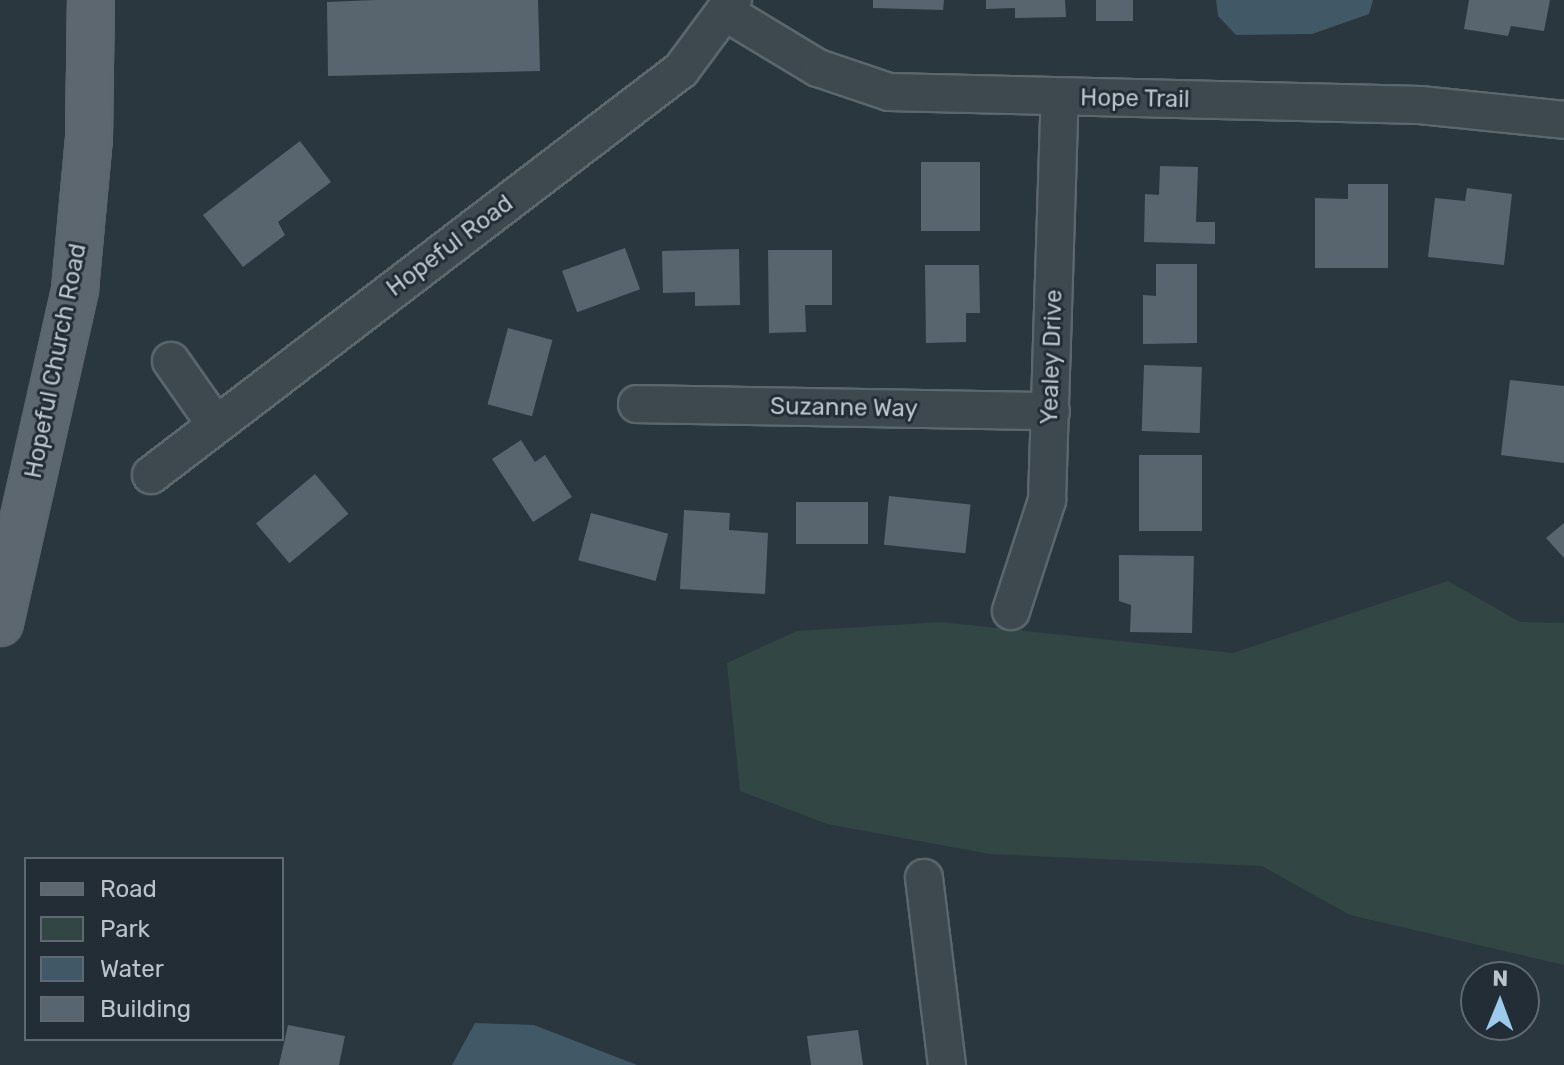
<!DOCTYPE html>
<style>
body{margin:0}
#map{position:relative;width:1564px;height:1065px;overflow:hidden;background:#2a373f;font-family:Rubik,sans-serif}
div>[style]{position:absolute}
.green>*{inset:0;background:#324743}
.water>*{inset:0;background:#415866}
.building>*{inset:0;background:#58656f;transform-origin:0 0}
.roads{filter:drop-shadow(2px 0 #5b666d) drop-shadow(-2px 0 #5b666d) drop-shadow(0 2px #5b666d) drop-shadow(0 -2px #5b666d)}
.minor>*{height:36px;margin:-18px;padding:0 18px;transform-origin:18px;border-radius:18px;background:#3d484f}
.major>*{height:44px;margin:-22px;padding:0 22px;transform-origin:22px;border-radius:22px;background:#5c676f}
span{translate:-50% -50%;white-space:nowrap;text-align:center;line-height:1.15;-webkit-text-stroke:6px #222d35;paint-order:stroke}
.street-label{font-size:24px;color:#bac3ca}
.legend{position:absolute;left:24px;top:857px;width:260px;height:184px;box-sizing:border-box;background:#222d35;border:2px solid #5f6971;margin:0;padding:10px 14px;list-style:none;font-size:24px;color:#bac3ca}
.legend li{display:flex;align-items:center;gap:16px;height:40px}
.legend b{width:40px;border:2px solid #5f6971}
.north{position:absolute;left:1460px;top:961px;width:80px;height:80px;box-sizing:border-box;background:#222d35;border:2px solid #5f6971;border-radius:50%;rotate:1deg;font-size:22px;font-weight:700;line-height:32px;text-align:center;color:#bac3ca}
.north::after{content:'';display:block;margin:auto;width:28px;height:36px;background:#9ccaed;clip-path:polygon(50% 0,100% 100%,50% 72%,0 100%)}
</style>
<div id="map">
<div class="green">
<div style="clip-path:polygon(1448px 581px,1520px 622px,1564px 623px,1564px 965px,1350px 915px,1262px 866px,990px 854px,827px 824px,740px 791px,727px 663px,797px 631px,941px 622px,1233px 653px)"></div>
</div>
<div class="water">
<div style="clip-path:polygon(1216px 0,1373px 0,1369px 14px,1312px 34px,1236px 35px,1218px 16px)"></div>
<div style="clip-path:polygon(475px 1023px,534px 1025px,637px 1065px,452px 1065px)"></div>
</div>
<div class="building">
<div style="clip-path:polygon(375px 0,538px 0,540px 71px,328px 76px,327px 2px)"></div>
<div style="clip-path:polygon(873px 0,944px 0,943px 10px,873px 8px)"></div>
<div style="clip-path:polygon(986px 0,1065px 0,1066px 17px,1015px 18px,1015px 8px,986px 9px)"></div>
<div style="left:1096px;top:0;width:37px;height:21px"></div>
<div style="clip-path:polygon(1469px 0,1550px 0,1544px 31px,1511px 26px,1508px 36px,1464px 29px)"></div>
<div style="clip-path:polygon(300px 141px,331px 182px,278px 222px,285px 235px,243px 267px,203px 215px)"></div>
<div style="left:921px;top:162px;width:59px;height:69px"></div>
<div style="clip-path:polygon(1160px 166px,1198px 167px,1196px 222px,1215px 222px,1215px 244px,1144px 242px,1145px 194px,1159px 195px)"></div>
<div style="clip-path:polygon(1348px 184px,1388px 184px,1388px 268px,1315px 268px,1315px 198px,1348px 199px)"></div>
<div style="clip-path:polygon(1467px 188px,1512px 194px,1504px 265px,1428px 257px,1435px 198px,1465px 201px)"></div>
<div style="left:625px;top:248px;width:44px;height:67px;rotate:70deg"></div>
<div style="clip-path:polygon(739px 249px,740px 305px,695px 306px,695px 292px,663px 293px,662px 251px)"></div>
<div style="clip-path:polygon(768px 250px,832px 250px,832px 305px,805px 305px,806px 332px,769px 333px)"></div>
<div style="clip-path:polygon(1156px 264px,1197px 264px,1197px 343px,1143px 344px,1143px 295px,1156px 296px)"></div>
<div style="clip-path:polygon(925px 265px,979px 265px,980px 313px,966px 313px,966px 342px,926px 343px)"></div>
<div style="left:508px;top:328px;width:46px;height:79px;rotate:15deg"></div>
<div style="left:1144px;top:365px;width:58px;height:66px;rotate:2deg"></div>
<div style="clip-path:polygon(1510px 380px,1564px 386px,1564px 463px,1501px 455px)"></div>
<div style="clip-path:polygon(521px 440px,535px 462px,545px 455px,572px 497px,533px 522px,492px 459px)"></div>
<div style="left:1139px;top:455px;width:63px;height:76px"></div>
<div style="left:315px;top:474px;width:52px;height:77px;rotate:50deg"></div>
<div style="left:889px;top:496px;width:82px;height:49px;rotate:6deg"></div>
<div style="left:796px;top:502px;width:72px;height:42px"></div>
<div style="clip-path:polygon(684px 510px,730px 513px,729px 530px,768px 533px,765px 594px,680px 589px)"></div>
<div style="left:591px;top:513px;width:80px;height:49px;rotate:15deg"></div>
<div style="clip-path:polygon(1564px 523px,1564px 558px,1546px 538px)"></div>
<div style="clip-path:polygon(1119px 555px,1194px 556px,1192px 633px,1130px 632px,1131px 605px,1119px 601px)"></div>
<div style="clip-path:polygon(288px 1025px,345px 1036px,339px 1065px,279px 1065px)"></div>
<div style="clip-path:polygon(858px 1030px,863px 1065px,811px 1065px,807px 1036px)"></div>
</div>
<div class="roads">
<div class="minor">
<div style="left:725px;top:12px;width:109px;rotate:31.1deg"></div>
<div style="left:818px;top:68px;width:75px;rotate:18.7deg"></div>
<div style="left:889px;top:92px;width:531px;rotate:1.4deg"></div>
<div style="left:1420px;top:105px;width:145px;rotate:5.9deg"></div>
<div style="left:171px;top:361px;width:78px;rotate:54.9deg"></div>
<div style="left:637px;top:404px;width:414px;rotate:1deg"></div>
<div style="left:151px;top:475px;width:667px;rotate:-37.39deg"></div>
<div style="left:681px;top:70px;width:87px;rotate:-53.4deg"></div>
<div style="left:1011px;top:611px;width:117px;rotate:-72deg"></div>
<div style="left:1047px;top:500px;width:403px;rotate:-88.2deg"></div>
<div style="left:924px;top:878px;width:188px;rotate:83deg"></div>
</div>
<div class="major">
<div style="left:0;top:623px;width:342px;rotate:-77.3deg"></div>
<div style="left:75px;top:289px;width:151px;rotate:-84.7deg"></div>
<div style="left:89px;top:139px;width:139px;rotate:-89.2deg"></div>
</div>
</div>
<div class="street-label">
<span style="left:1135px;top:99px;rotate:1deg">Hope Trail</span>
<span style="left:450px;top:246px;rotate:-37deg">Hopeful Road</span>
<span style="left:1052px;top:357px;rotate:-88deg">Yealey Drive</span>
<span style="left:56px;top:361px;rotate:-79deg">Hopeful Church Road</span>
<span style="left:844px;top:408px;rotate:1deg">Suzanne Way</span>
</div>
<ul class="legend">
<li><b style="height:10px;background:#5c676f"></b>Road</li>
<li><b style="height:22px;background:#324743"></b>Park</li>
<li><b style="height:22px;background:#415866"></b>Water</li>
<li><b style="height:22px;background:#58656f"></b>Building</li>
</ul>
<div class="north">N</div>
</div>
